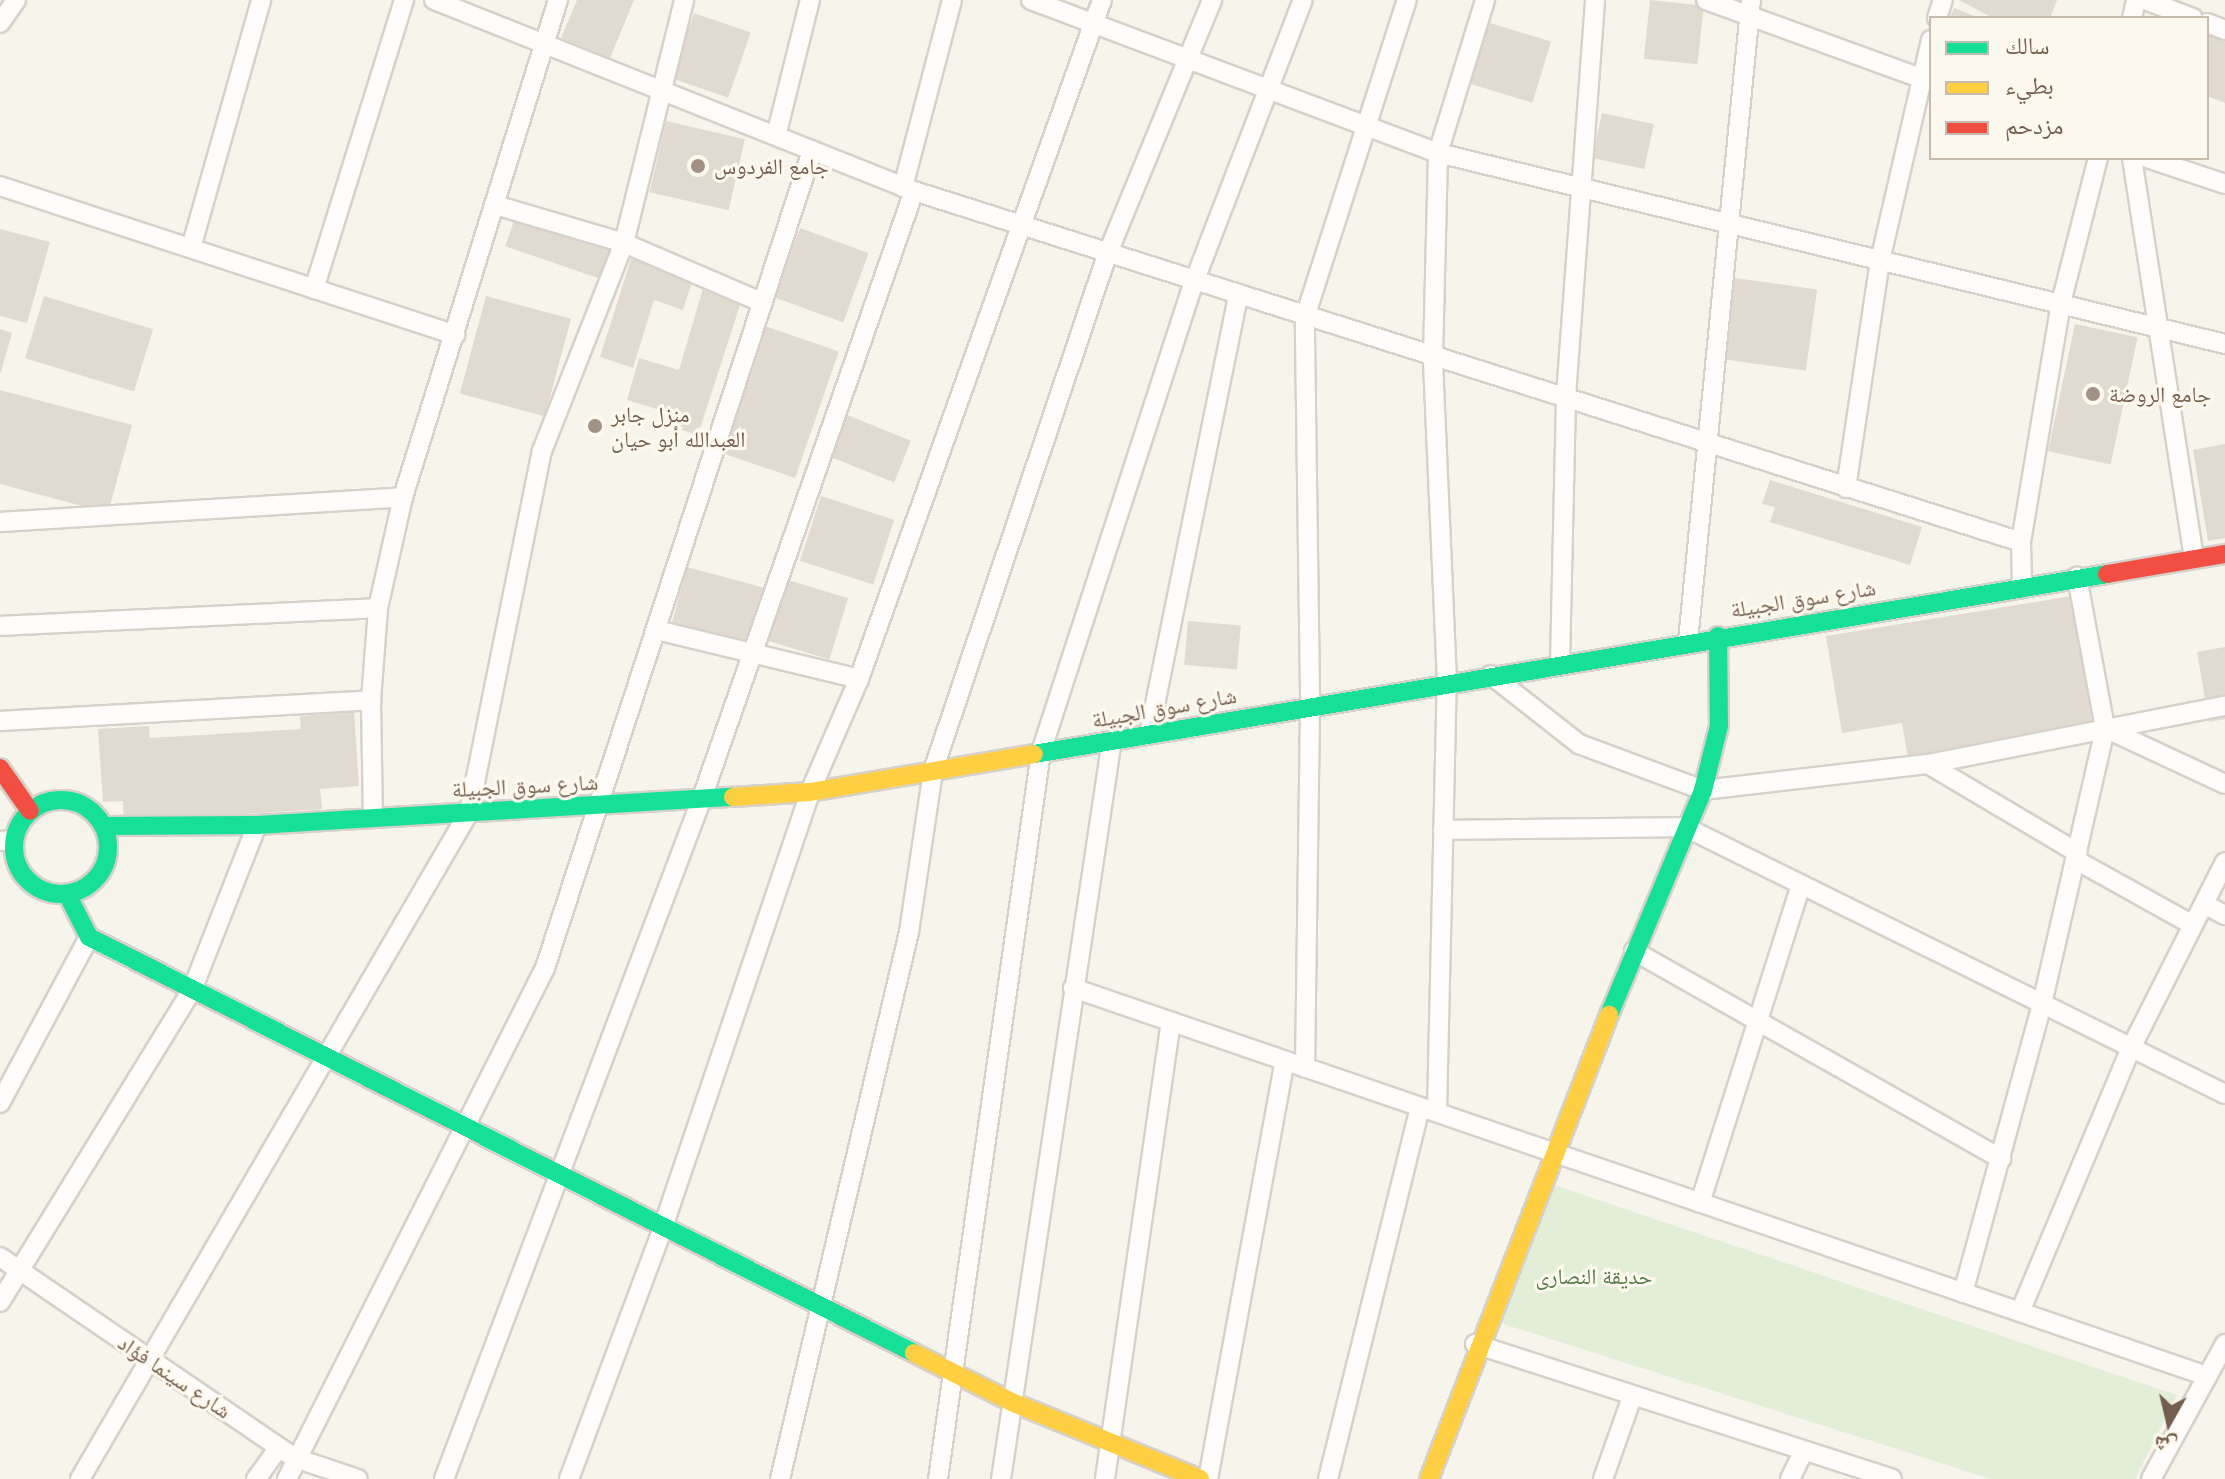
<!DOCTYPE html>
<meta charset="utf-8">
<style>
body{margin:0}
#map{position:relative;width:2225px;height:1479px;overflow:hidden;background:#f7f4ec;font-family:"Open Sans","Noto Naskh Arabic",sans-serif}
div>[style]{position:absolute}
.green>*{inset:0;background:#e3eed8}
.building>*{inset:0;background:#e1dad1;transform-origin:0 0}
.roads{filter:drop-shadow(2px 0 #d6d1ca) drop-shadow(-2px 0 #d6d1ca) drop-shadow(0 2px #d6d1ca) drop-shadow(0 -2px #d6d1ca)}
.street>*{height:18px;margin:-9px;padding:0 9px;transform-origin:9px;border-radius:9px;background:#fefdfc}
.fast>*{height:18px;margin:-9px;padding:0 9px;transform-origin:9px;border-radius:9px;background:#16e098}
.fast>.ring{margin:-9px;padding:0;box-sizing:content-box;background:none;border:18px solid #16e098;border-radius:50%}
.slow>*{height:18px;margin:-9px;padding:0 9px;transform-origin:9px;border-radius:9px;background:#ffcf43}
.jam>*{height:18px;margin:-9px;padding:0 9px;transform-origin:9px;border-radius:9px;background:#f24e42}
.dots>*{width:22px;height:22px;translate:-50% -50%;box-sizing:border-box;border:4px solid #fef9ee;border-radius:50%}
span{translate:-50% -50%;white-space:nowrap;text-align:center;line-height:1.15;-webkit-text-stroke:6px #fef9ee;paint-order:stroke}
.poi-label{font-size:22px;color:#745e4d}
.left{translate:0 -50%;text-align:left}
.street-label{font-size:22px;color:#745e4d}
.park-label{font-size:22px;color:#527945}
.legend{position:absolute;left:1929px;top:16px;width:280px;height:144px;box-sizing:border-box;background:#fef9ee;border:2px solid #c7bbae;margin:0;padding:10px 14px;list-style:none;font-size:24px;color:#745e4d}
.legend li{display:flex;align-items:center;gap:16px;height:40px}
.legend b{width:40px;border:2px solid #c7bbae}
.north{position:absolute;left:2129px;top:1383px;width:80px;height:80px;-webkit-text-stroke:6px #fef9ee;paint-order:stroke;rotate:188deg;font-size:22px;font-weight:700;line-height:32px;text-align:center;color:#745e4d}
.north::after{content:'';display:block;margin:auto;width:28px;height:36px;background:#745e4d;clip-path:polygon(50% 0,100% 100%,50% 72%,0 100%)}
</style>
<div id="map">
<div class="green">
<div style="clip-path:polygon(1545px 1182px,2177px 1395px,2135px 1479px,1991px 1479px,1497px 1322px)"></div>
</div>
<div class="building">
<div style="clip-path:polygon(577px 0,634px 0,610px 58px,561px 38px)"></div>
<div style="left:1650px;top:0;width:54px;height:59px;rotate:6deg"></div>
<div style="clip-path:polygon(1959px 0,2057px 0,2050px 18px,1993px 18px)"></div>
<div style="clip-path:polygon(1954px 8px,1980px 18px,1950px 18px)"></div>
<div style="left:694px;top:13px;width:60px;height:69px;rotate:19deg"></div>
<div style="left:1487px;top:22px;width:67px;height:64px;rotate:17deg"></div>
<div style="clip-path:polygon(2207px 29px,2225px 36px,2225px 103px,2207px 96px)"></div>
<div style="left:1602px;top:113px;width:53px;height:46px;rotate:12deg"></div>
<div style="left:666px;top:121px;width:81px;height:73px;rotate:13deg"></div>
<div style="left:516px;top:215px;width:104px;height:33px;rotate:19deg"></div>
<div style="left:800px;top:228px;width:73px;height:74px;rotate:20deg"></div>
<div style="clip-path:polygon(0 229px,50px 242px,27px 323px,0 316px)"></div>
<div style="clip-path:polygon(631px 259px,693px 279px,683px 310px,654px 300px,633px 368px,600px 357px)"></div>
<div style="left:1735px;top:278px;width:83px;height:82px;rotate:8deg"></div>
<div style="clip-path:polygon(704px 285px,742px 299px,698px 435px,666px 425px,670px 413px,627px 400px,639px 358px,679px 370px)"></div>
<div style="left:44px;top:296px;width:114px;height:65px;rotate:17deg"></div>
<div style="left:486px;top:296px;width:88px;height:101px;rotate:15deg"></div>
<div style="left:2075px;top:324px;width:64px;height:130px;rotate:12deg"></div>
<div style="left:765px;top:326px;width:78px;height:134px;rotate:19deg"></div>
<div style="clip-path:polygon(0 329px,12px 333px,1px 372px,0 372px)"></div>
<div style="clip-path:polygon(0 390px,132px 425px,108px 513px,0 484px)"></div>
<div style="left:847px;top:415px;width:69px;height:45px;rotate:22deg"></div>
<div style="clip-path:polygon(2225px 444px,2225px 538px,2208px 541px,2193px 450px)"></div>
<div style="clip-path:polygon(1770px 480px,1922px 527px,1910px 565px,1770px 522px,1775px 507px,1762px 504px)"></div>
<div style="left:821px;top:496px;width:77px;height:68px;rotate:18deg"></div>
<div style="left:687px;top:567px;width:80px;height:57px;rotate:15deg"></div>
<div style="left:785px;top:579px;width:66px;height:64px;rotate:17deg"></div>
<div style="clip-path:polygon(2072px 596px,2095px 740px,1910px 770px,1902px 723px,1842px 733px,1826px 636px)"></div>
<div style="left:1188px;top:621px;width:53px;height:44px;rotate:5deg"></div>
<div style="clip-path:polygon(2225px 647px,2225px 719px,2209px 722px,2197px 652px)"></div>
<div style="clip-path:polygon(354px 712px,359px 786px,320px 789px,322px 809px,124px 822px,123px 801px,103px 802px,98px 729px,149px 726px,150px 738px,301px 729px,300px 716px)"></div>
</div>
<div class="roads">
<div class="street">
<div style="left:434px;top:0;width:517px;rotate:21.7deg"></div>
<div style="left:914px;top:191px;width:1161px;rotate:17.59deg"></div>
<div style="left:1031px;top:0;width:435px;rotate:20.6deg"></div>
<div style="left:1438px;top:153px;width:810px;rotate:13.64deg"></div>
<div style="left:1706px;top:0;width:236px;rotate:20deg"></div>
<div style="left:2145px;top:0;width:51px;rotate:20.6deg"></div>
<div style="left:1937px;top:18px;width:19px;rotate:-72deg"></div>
<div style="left:2132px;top:18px;width:18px;rotate:-77deg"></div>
<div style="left:0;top:23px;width:28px;rotate:-55deg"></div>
<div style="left:2207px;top:23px;width:19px;rotate:21deg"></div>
<div style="left:777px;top:132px;width:136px;rotate:-76deg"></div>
<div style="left:2132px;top:158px;width:405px;rotate:81.2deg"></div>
<div style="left:2147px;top:158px;width:82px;rotate:18.4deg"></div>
<div style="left:0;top:186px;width:479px;rotate:18.1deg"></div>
<div style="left:903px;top:187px;width:193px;rotate:-75.3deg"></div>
<div style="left:495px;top:205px;width:134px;rotate:16.4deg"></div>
<div style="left:624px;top:243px;width:151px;rotate:23.3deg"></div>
<div style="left:191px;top:248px;width:258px;rotate:-74.2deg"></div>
<div style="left:314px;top:289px;width:303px;rotate:-72.7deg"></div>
<div style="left:1846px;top:488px;width:230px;rotate:-81.5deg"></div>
<div style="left:1880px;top:261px;width:227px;rotate:-77deg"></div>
<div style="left:0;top:522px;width:404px;rotate:-3.5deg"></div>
<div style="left:2022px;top:586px;width:44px;rotate:-91.3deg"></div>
<div style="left:2021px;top:542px;width:242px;rotate:-80.5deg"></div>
<div style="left:2061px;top:303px;width:150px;rotate:-75.7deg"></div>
<div style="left:0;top:626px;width:378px;rotate:-2.7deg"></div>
<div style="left:657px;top:630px;width:208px;rotate:13.6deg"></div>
<div style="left:1688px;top:641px;width:644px;rotate:-84.39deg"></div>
<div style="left:1560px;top:663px;width:267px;rotate:-88.7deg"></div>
<div style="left:1566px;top:396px;width:397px;rotate:-85.8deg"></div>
<div style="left:1491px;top:675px;width:112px;rotate:38.1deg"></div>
<div style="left:1579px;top:744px;width:132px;rotate:20.4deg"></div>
<div style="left:1703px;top:790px;width:226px;rotate:-6.6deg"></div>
<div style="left:1928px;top:764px;width:303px;rotate:-11.1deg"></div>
<div style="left:0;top:721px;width:372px;rotate:-3.2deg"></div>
<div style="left:2105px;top:728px;width:132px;rotate:25deg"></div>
<div style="left:1149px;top:734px;width:447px;rotate:-78.5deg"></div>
<div style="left:1928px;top:764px;width:174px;rotate:30.7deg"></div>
<div style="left:373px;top:818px;width:118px;rotate:-91deg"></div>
<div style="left:371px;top:700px;width:92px;rotate:-85.6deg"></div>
<div style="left:378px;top:608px;width:114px;rotate:-77.3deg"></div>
<div style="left:403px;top:497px;width:521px;rotate:-72.68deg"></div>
<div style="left:1443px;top:830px;width:242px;rotate:-0.7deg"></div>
<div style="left:1685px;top:827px;width:602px;rotate:26.31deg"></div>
<div style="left:0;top:841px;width:14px;rotate:-4deg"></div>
<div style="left:2076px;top:860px;width:134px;rotate:29.1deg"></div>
<div style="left:2204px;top:904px;width:24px;rotate:28deg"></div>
<div style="left:1634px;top:951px;width:422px;rotate:29.5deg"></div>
<div style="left:1073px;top:988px;width:1199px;rotate:18.89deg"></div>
<div style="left:1305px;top:1068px;width:374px;rotate:-89.2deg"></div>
<div style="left:1310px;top:694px;width:377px;rotate:-90.8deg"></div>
<div style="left:1305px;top:317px;width:333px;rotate:-72.2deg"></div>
<div style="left:0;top:1103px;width:188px;rotate:-61.8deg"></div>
<div style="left:1437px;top:1112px;width:430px;rotate:-88.7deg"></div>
<div style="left:1447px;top:682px;width:324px;rotate:-92.5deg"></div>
<div style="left:1433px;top:358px;width:205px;rotate:-88.6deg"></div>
<div style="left:1438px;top:153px;width:160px;rotate:-72.9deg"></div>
<div style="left:1700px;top:1203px;width:334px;rotate:-72.4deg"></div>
<div style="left:0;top:1257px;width:357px;rotate:34.3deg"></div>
<div style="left:295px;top:1458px;width:66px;rotate:18.4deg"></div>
<div style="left:1963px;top:1293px;width:300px;rotate:-74.7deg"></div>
<div style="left:2042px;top:1004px;width:283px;rotate:-77.1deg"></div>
<div style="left:2105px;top:728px;width:154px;rotate:-100.5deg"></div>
<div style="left:0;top:1302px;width:366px;rotate:-58.4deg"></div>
<div style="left:192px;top:990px;width:177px;rotate:-68.5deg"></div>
<div style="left:2020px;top:1312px;width:286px;rotate:-67.2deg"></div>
<div style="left:2131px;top:1048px;width:208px;rotate:-63.2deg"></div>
<div style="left:1475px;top:1344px;width:438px;rotate:17.9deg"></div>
<div style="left:80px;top:1479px;width:772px;rotate:-59.75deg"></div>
<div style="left:469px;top:812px;width:368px;rotate:-78.6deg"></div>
<div style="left:542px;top:451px;width:224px;rotate:-68.5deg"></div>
<div style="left:624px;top:243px;width:250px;rotate:-76.1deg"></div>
<div style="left:256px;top:1479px;width:39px;rotate:-54deg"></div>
<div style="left:287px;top:1479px;width:572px;rotate:-63.21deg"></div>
<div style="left:545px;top:968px;width:860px;rotate:-71.9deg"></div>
<div style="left:444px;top:1479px;width:728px;rotate:-69.25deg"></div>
<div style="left:702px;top:798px;width:643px;rotate:-70.75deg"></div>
<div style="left:569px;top:1479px;width:269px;rotate:-69.5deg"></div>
<div style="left:663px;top:1227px;width:459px;rotate:-71.3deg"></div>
<div style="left:810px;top:792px;width:123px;rotate:-66.6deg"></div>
<div style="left:859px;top:679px;width:721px;rotate:-70.31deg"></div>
<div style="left:780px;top:1479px;width:562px;rotate:-76.73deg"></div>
<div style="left:909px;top:932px;width:163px;rotate:-81.5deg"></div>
<div style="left:933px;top:771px;width:545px;rotate:-71.37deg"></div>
<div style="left:1107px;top:255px;width:276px;rotate:-67.6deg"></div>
<div style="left:938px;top:1479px;width:734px;rotate:-81.94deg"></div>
<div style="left:1041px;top:752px;width:494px;rotate:-72deg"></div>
<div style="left:1194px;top:282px;width:302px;rotate:-68.9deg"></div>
<div style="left:1001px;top:1479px;width:747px;rotate:-81.46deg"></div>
<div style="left:1105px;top:1479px;width:462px;rotate:-81.8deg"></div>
<div style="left:1208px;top:1479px;width:425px;rotate:-79.6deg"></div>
<div style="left:1328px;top:1479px;width:383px;rotate:-76.1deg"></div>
<div style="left:1603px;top:1479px;width:87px;rotate:-70.5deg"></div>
<div style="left:1790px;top:1479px;width:30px;rotate:-64deg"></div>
<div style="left:2151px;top:1479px;width:154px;rotate:-61.3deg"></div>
</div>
<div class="fast">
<div style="left:1034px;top:754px;width:1088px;rotate:-9.52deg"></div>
<div class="ring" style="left:14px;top:800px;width:76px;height:76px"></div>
<div style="left:104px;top:826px;width:153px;rotate:-0.4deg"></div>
<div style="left:257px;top:825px;width:477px;rotate:-3.4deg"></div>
<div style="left:67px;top:894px;width:48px;rotate:62.9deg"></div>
<div style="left:89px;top:937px;width:924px;rotate:26.76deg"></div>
<div style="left:1609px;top:1015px;width:244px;rotate:-67.3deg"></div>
<div style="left:1703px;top:790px;width:66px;rotate:-76deg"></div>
<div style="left:1719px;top:726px;width:90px;rotate:-90.6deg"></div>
</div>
<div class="slow">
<div style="left:733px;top:797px;width:77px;rotate:-3.7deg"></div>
<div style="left:810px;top:792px;width:227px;rotate:-9.6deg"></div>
<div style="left:914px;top:1353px;width:112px;rotate:26.6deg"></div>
<div style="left:1014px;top:1403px;width:201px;rotate:22.2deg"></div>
<div style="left:1429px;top:1479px;width:498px;rotate:-68.8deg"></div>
</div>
<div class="jam">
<div style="left:2107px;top:574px;width:120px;rotate:-9.6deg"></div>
<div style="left:0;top:768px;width:52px;rotate:55.1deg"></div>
</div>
</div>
<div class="dots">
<div style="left:698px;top:166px;background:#a29285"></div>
<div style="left:2093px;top:394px;background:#a29285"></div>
<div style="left:595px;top:426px;background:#a29285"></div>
</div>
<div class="poi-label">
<span class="left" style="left:714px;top:166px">جامع الفردوس</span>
<span class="left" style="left:2109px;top:394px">جامع الروضة</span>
<span class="left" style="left:611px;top:426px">منزل جابر<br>العبدالله أبو حيان</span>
</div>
<div class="street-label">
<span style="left:1803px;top:598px;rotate:-9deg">شارع سوق الجبيلة</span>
<span style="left:1164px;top:707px;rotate:-10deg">شارع سوق الجبيلة</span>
<span style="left:525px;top:785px;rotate:-3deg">شارع سوق الجبيلة</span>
<span style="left:175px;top:1376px;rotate:34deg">شارع سينما فؤاد</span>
</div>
<div class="park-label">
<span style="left:1594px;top:1276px">حديقة النصارى</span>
</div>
<ul class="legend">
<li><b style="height:10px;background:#16e098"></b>سالك</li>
<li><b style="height:10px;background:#ffcf43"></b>بطيء</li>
<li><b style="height:10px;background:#f24e42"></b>مزدحم</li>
</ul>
<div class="north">ش</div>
</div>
